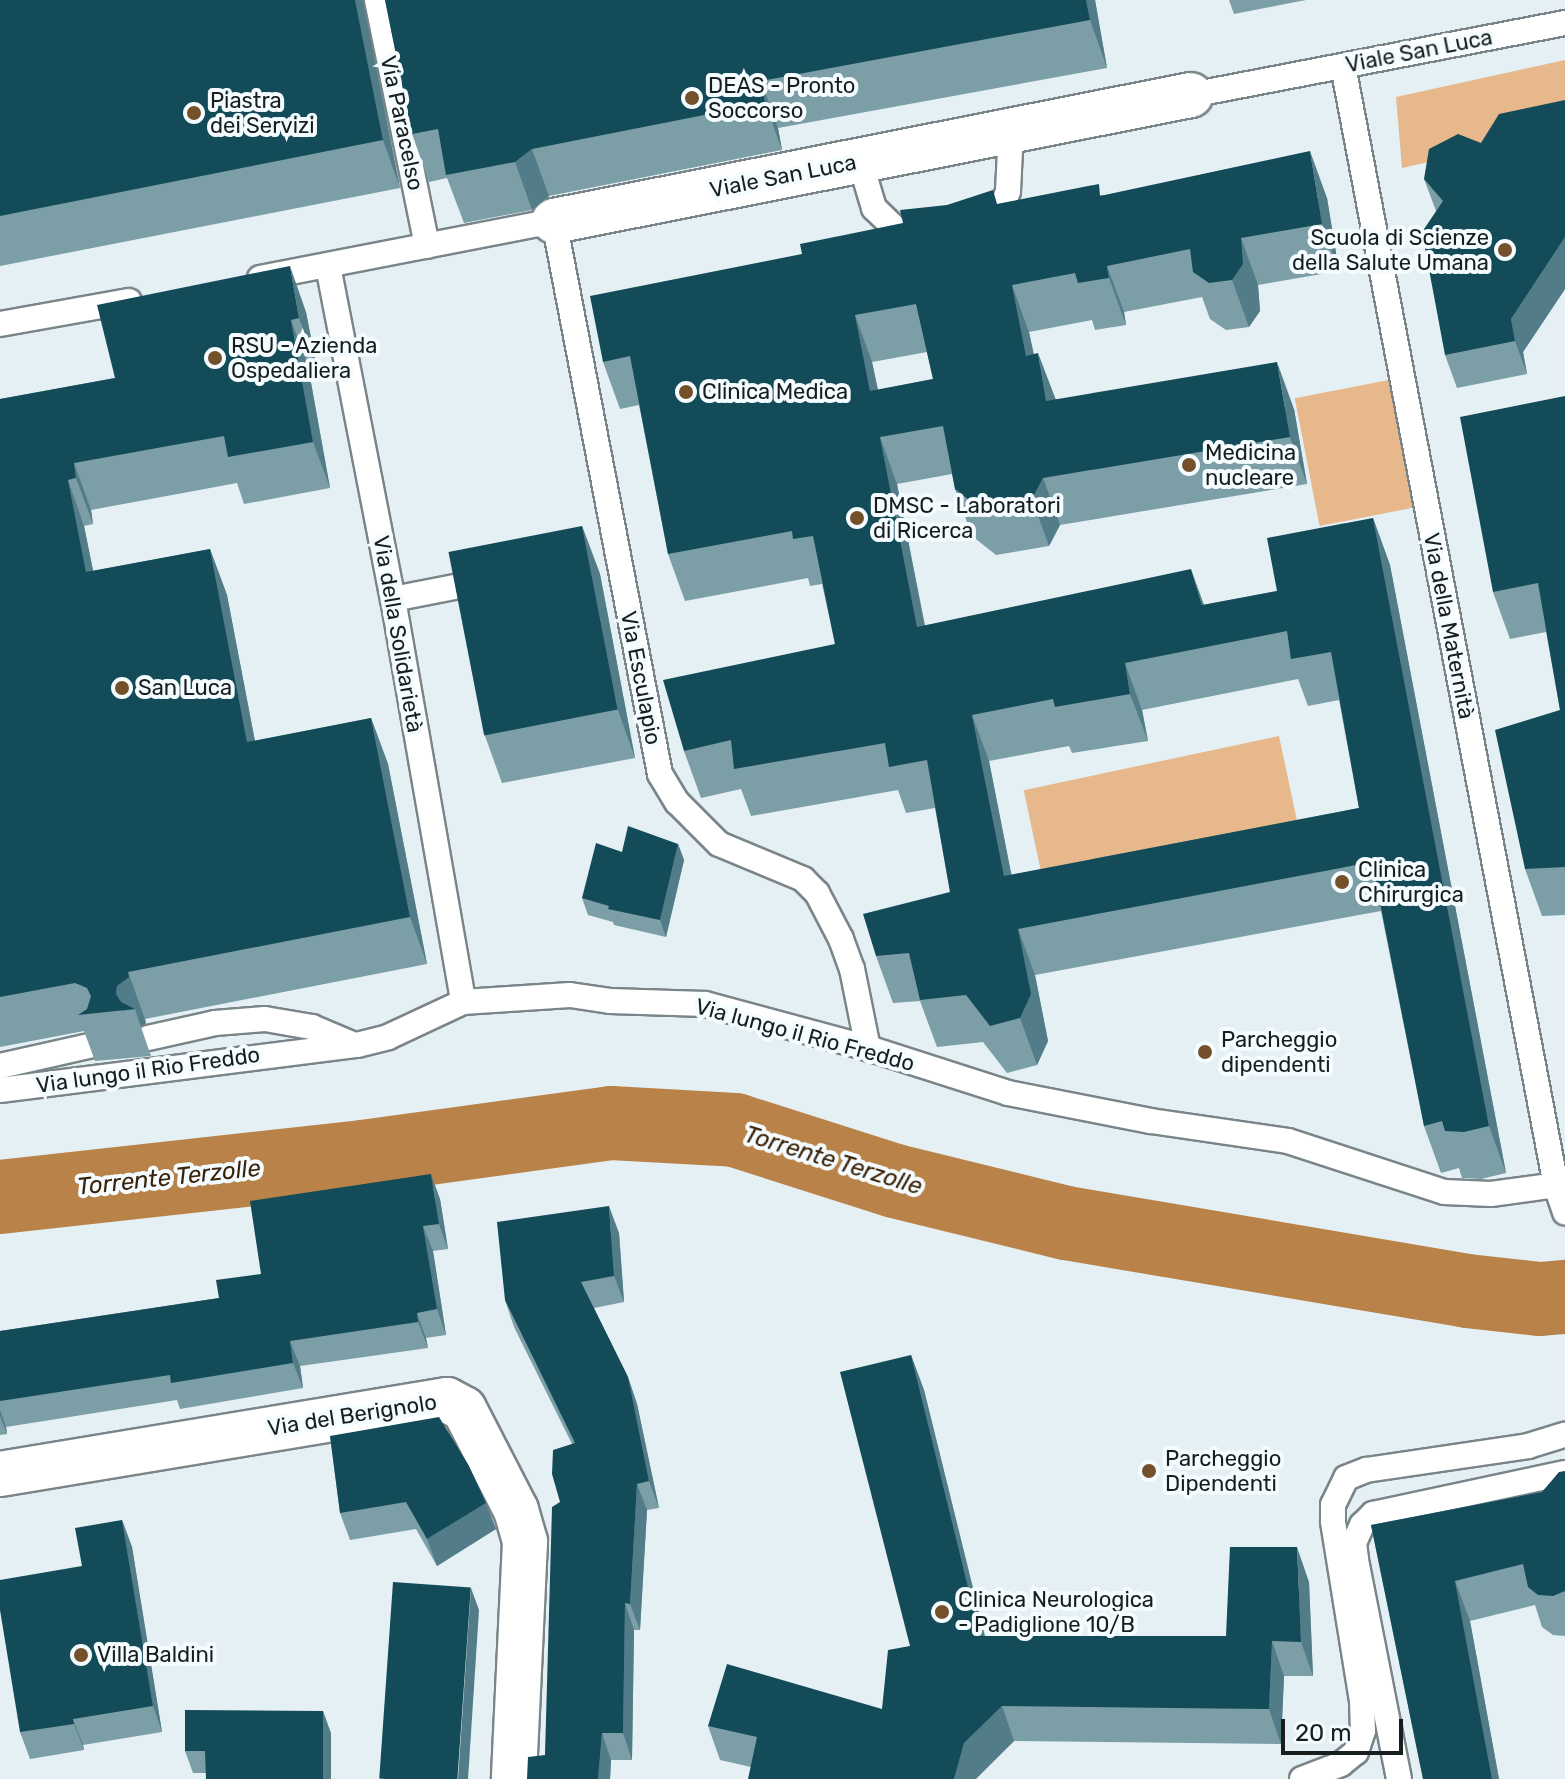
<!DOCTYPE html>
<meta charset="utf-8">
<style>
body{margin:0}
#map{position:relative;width:1565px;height:1779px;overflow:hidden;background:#e4f0f4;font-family:Rubik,sans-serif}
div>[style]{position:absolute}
.green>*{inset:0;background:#e6b88c;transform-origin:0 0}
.river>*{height:74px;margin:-37px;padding:0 37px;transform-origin:37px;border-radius:37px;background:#b98248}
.roads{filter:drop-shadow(2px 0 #7a8589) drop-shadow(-2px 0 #7a8589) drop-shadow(0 2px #7a8589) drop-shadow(0 -2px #7a8589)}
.lane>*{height:24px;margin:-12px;padding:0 12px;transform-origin:12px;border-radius:12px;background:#fff}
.street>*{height:44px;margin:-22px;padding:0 22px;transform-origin:22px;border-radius:22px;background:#fff}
.wall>*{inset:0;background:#7c9ea6}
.shaded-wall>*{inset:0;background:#527c88}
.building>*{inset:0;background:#134b59;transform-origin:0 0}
.dots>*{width:22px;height:22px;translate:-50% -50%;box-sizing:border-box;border:4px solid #f5fcff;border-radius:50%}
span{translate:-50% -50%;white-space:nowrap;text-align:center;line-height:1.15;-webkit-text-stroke:8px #f5fcff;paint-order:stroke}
.street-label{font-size:22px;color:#181d1e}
.poi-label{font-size:22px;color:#181d1e}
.left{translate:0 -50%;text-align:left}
.right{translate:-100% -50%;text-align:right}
.water-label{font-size:24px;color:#3b2309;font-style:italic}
.scale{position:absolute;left:1281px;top:1719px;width:122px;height:36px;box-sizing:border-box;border:4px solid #181d1e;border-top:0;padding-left:10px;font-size:24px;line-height:28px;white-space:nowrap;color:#181d1e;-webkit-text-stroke:6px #f5fcff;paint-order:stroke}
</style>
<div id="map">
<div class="green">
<div style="clip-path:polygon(1565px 60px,1565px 131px,1402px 168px,1396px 97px)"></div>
<div style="left:1389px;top:380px;width:130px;height:96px;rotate:79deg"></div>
<div style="left:1279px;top:736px;width:118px;height:261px;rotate:78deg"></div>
</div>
<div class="river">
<div style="left:0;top:1197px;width:365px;rotate:-6.3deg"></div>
<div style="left:363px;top:1157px;width:250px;rotate:-7.8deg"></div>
<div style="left:611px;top:1123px;width:124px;rotate:3.2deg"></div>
<div style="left:735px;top:1130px;width:168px;rotate:17.7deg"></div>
<div style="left:895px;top:1181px;width:176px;rotate:13.8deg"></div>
<div style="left:1066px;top:1223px;width:407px;rotate:9.6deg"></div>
<div style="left:1467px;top:1291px;width:73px;rotate:6.3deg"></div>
<div style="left:1540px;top:1299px;width:25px;rotate:-5deg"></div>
</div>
<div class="roads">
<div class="lane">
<div style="left:377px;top:0;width:251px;rotate:78.5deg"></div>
<div style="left:1343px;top:66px;width:1140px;rotate:79.23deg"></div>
<div style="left:1556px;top:1186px;width:28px;rotate:71deg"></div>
<div style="left:1191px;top:95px;width:381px;rotate:-10.9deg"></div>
<div style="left:860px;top:161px;width:49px;rotate:73.4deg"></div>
<div style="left:874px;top:208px;width:35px;rotate:44deg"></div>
<div style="left:899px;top:232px;width:21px;rotate:17deg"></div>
<div style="left:984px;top:225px;width:25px;rotate:-45deg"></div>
<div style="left:1002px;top:207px;width:17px;rotate:-69deg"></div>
<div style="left:1008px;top:191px;width:61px;rotate:-87.2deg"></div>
<div style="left:328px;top:266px;width:339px;rotate:79deg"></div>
<div style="left:393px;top:599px;width:409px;rotate:80.1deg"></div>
<div style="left:260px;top:278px;width:299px;rotate:-11deg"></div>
<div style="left:554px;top:221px;width:563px;rotate:79.15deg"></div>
<div style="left:660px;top:774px;width:33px;rotate:59deg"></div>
<div style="left:677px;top:802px;width:59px;rotate:45deg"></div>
<div style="left:719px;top:844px;width:91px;rotate:22.6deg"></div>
<div style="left:803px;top:879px;width:20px;rotate:45deg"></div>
<div style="left:817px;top:893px;width:52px;rotate:62.4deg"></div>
<div style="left:841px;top:939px;width:32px;rotate:70deg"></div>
<div style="left:852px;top:969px;width:81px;rotate:78.6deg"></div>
<div style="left:0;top:324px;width:131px;rotate:-10.1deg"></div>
<div style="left:393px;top:599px;width:94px;rotate:-11.1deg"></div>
<div style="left:148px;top:1038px;width:69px;rotate:-12.6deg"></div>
<div style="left:215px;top:1023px;width:50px;rotate:-4.6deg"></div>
<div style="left:265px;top:1019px;width:48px;rotate:9.7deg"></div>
<div style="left:312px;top:1027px;width:43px;rotate:23deg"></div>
<div style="left:0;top:1066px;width:95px;rotate:-12.7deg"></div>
<div style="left:0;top:1090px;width:360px;rotate:-7.2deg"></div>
<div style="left:357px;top:1045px;width:32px;rotate:-14deg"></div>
<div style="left:388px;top:1037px;width:83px;rotate:-25deg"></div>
<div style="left:463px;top:1002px;width:107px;rotate:-3.7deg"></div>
<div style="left:570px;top:995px;width:40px;rotate:8.5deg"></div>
<div style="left:610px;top:1001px;width:95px;rotate:1.8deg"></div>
<div style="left:705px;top:1004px;width:169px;rotate:15.1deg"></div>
<div style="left:868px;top:1048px;width:147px;rotate:17.8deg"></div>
<div style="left:1008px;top:1093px;width:146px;rotate:11.1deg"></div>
<div style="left:1151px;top:1121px;width:138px;rotate:8.3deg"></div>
<div style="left:1288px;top:1141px;width:164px;rotate:18.1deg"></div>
<div style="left:1444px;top:1192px;width:47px;rotate:2.4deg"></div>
<div style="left:1491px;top:1194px;width:75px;rotate:-7.7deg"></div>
<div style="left:1302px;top:1779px;width:42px;rotate:-21deg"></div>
<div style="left:1341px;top:1764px;width:19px;rotate:-39deg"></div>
<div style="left:1356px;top:1752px;width:22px;rotate:-72deg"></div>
<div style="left:1363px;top:1731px;width:30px;rotate:-92deg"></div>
<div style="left:1362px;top:1701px;width:182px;rotate:-99.2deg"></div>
<div style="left:1333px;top:1521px;width:16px;rotate:-90deg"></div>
<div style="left:1333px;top:1505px;width:30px;rotate:-64deg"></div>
<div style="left:1346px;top:1478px;width:22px;rotate:-22deg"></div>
<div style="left:1366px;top:1470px;width:164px;rotate:-8.4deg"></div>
<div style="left:1528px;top:1446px;width:39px;rotate:-17deg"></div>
<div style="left:1399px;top:1779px;width:224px;rotate:-101.1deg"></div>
<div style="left:1356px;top:1559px;width:16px;rotate:-97deg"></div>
<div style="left:1354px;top:1543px;width:20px;rotate:-66deg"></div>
<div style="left:1362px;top:1525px;width:16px;rotate:-45deg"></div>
<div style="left:1373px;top:1514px;width:196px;rotate:-12.1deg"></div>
</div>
<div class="street">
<div style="left:554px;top:221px;width:649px;rotate:-11.19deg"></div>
<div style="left:0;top:1474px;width:453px;rotate:-9.4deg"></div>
<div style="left:447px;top:1400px;width:19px;rotate:28deg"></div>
<div style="left:464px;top:1409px;width:114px;rotate:62.8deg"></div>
<div style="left:516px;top:1510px;width:33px;rotate:74deg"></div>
<div style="left:525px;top:1542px;width:237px;rotate:92.7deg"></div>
</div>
</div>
<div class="wall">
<div style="clip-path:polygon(0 0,363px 0,400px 188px,0 266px)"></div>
<div style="clip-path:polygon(385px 0,1095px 0,1107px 68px,778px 128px,782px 150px,549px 196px,532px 210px,464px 223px,447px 178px,429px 182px,412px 134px)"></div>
<div style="clip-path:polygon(1229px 0,1306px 0,1234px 14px)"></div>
<div style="clip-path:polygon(1565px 100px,1565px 289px,1523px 352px,1527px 374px,1457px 388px,1445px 355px,1436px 211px,1424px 179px,1481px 143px)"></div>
<div style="clip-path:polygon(evenodd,1103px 195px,1327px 198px,1339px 271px,1258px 285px,1260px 311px,1249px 327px,1226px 330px,1210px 319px,1202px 297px,1124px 312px,1126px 325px,1095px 330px,1092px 320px,1029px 332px,1034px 354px,1055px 399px,1294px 409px,1307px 484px,1060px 525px,1049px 546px,996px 555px,972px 536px,955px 489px,952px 474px,897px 484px,925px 625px,1204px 605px,1277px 591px,1373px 518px,1390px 565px,1506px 1173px,1481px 1179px,1462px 1178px,1459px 1168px,1441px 1173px,1424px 1126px,1381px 911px,1035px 975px,1048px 1041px,1037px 1065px,1007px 1073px,983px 1042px,937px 1047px,920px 1001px,893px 1003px,876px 956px,950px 892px,935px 808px,906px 813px,898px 790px,751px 816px,741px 789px,701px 798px,684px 751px,835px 644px,822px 584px,810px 586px,808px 578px,685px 601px,668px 554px,639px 405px,620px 409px,603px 362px,802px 254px,998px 204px,1103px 195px,927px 352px,933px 379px,878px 390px,872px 362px,927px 352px,1103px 195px,1298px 679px,1308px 706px,1339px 700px,1359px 808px,1011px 875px,989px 761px,1069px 746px,1072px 753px,1148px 741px,1142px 710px,1298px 679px)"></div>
<div style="clip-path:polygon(306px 312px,316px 364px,308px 366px,330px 488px,244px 504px,237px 483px,91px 510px,93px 524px,84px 526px,93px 571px,210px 549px,227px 595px,255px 741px,371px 718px,388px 764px,427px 964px,145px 1019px,146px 1023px,141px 1027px,151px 1056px,95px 1061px,84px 1031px,0 1047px,0 399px,115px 378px)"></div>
<div style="clip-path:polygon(1565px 396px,1565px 915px,1542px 916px,1525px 869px,1560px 710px,1546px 632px,1510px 639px,1493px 592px)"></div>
<div style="clip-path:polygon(582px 526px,600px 574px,635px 758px,502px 783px,485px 736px)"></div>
<div style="clip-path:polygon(678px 844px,684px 860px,666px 937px,614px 925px,613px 922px,588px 915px,582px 898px,622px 852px)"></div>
<div style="clip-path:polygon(440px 1199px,448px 1249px,433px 1251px,446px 1335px,426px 1338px,428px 1348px,300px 1366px,303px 1388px,180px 1409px,177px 1400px,6px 1427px,7px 1434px,0 1435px,0 1331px,219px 1298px,261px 1274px)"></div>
<div style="clip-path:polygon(619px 1233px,624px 1302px,594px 1308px,628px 1377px,637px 1404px,659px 1508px,647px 1510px,640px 1630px,634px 1630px,632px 1760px,611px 1760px,610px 1779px,527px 1779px,545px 1755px,560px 1502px,572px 1444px,514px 1327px,505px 1300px)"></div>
<div style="clip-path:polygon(911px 1355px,924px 1390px,985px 1636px,1226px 1636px,1309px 1582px,1313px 1676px,1284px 1676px,1281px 1744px,1014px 1741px,976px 1778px,751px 1767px,720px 1760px,708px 1726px,882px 1709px,910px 1646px)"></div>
<div style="clip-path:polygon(330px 1436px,486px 1503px,496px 1529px,437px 1566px,416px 1529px,350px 1540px,340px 1513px)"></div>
<div style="clip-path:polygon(1565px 1471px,1565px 1636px,1553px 1635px,1542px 1627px,1535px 1605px,1470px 1621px,1499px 1779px,1423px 1779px,1371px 1525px,1542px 1492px)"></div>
<div style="clip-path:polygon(122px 1520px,132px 1547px,162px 1732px,83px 1745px,84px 1750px,30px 1759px,20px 1732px)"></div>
<div style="clip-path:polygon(331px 1733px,331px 1779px,206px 1779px,206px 1773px,193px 1773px,185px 1751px)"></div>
</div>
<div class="shaded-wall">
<div style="clip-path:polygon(355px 0,363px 0,400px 188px,383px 140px)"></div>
<div style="clip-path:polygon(1086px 0,1095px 0,1107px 68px,1090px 20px)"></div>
<div style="clip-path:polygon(761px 81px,778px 128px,782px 150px,765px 103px)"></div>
<div style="clip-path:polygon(532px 149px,549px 196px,532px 210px,515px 162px)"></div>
<div style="clip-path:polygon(1310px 151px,1327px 198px,1339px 271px,1322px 224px)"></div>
<div style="clip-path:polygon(1565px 237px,1565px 289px,1523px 352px,1527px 374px,1515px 341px,1511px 319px)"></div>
<div style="clip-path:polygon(1241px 238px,1258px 285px,1260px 311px,1249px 327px,1232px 280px)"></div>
<div style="clip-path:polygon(290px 266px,306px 312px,316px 364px,299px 318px)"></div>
<div style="clip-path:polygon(1107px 266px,1124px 312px,1126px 325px,1109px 278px)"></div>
<div style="clip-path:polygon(1012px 285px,1029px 332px,1043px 402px,1026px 356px)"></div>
<div style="clip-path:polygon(855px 315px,872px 362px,888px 438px,870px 391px)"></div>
<div style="clip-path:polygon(291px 320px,308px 366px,330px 488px,313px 442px)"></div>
<div style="clip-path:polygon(1038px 353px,1056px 400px,1046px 401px)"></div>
<div style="clip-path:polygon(1277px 362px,1294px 409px,1307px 484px,1290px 437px)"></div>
<div style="clip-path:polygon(880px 437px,897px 484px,934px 674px,917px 627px)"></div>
<div style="clip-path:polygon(74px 463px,91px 510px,93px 524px,76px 478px)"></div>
<div style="clip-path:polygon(1043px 478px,1060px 525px,1049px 546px,1032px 499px)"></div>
<div style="clip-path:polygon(68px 480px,84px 526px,103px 619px,86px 572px)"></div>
<div style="clip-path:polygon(1373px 518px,1390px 565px,1506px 1173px,1489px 1126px)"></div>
<div style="clip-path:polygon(582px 526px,600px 574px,635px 758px,618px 710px)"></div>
<div style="clip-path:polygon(210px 549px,227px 595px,264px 789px,247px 742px)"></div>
<div style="clip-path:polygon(1191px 569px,1208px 616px,1202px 605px)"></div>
<div style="clip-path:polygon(1125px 663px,1142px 710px,1148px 741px,1130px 694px)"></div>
<div style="clip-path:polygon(972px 715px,989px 761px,1021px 923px,1004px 876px)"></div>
<div style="clip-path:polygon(371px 718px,388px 764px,427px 964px,410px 917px)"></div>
<div style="clip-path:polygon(678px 844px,684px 860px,666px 937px,660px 920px)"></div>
<div style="clip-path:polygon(1018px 929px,1035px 975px,1048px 1041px,1037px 1065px,1020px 1018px)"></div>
<div style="clip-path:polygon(128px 972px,145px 1019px,146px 1023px,141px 1027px,135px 1009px,122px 1011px,116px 994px,117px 986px)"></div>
<div style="clip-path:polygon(431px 1174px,440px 1199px,448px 1249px,439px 1224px)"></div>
<div style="clip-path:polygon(609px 1206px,619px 1233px,624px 1302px,614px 1276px)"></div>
<div style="clip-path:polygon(423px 1226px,433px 1251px,446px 1335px,437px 1309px)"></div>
<div style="clip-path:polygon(417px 1313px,426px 1338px,428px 1348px,418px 1322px)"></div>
<div style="clip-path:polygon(290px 1341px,300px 1366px,303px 1388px,293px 1363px)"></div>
<div style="clip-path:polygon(911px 1355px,924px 1390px,993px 1670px,980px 1636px)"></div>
<div style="clip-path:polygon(628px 1377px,637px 1404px,659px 1508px,649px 1481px)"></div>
<div style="clip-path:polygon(0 1410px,6px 1427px,7px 1434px,0 1416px)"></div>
<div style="clip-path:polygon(637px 1484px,647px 1510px,640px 1630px,630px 1604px)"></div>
<div style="clip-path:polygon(486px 1503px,496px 1529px,437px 1566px,427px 1539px)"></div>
<div style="clip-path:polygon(122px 1520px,132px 1547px,162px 1732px,153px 1706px)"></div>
<div style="clip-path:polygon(1297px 1547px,1309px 1582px,1313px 1676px,1301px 1642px)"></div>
<div style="clip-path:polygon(1455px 1581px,1470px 1621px,1499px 1779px,1492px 1779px)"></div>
<div style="clip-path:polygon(471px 1588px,479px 1610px,468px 1779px,458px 1779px)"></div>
<div style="clip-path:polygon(625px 1603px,634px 1630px,632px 1760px,623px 1733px)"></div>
<div style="clip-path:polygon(1272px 1641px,1284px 1676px,1281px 1744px,1269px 1709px)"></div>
<div style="clip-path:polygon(1002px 1706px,1014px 1741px,976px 1779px,954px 1779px,964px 1743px)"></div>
<div style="clip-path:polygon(323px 1711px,331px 1733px,331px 1779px,323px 1779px)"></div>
<div style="clip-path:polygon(73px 1719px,83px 1745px,84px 1750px,74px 1724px)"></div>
<div style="clip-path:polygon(602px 1733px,611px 1760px,610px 1779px,598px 1779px)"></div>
</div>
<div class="building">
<div style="clip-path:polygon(0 0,355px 0,383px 140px,0 216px)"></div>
<div style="clip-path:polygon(385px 0,1086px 0,1090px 20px,761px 81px,765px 103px,532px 149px,515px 162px,446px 175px,438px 129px,412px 134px)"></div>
<div style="clip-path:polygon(1565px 100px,1565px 237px,1511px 319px,1515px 341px,1445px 355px,1422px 232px,1443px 201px,1424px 179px,1429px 149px,1458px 134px,1481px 143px,1499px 114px)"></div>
<div style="clip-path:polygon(evenodd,1310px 151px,1322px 224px,1241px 238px,1243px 264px,1232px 280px,1209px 283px,1193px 272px,1190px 249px,1107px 266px,1109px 278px,1078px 283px,1075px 273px,1012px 285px,1026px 356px,1038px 353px,1046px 401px,1277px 362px,1290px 437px,1043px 478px,1032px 499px,979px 508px,955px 489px,943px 426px,880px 437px,917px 627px,1191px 569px,1202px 605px,1277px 591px,1267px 538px,1373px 518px,1489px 1126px,1464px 1132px,1445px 1131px,1442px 1121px,1424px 1126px,1372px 862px,1018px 929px,1031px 994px,1020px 1018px,990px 1026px,966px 995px,920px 1000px,909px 953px,876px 956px,863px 914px,950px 892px,927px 760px,889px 767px,885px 743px,734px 769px,731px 740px,684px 751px,663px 680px,835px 644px,813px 536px,793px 539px,792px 531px,668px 554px,630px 356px,603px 362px,590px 296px,802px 254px,800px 244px,903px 223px,900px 210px,947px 205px,993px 190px,997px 204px,1099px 184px,1100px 196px,1310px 151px,916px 304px,933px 379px,870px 391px,855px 315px,916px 304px,1310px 151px,1287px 631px,1291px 659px,1331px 652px,1359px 808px,1004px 876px,972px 715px,1053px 699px,1055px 707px,1130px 694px,1125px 663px,1287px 631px)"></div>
<div style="clip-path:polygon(290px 266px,299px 318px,291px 320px,313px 442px,228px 457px,224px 436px,74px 463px,76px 478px,68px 480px,86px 572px,210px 549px,247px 742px,371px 718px,410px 917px,128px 972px,129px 977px,117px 986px,116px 994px,121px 1002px,135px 1009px,78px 1015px,87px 1009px,91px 996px,87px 988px,75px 983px,0 997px,0 399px,115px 378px,97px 305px)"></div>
<div style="clip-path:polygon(1565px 396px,1565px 867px,1525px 869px,1495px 730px,1560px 710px,1538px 583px,1493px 592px,1460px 417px)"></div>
<div style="left:582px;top:526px;width:187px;height:136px;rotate:79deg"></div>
<div style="clip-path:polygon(628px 826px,678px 844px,660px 920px,608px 909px,609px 906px,582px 898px,596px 843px,622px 852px)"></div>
<div style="clip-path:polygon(431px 1174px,439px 1224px,423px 1226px,437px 1309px,417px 1313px,418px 1322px,290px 1341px,293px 1363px,171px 1383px,170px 1375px,0 1401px,0 1331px,219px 1298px,216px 1280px,261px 1274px,250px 1201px)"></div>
<div style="clip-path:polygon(609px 1206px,614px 1276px,581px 1282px,628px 1377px,649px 1481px,637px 1484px,630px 1604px,625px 1603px,623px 1733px,602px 1733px,598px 1779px,527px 1779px,528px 1757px,545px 1755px,552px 1507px,560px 1502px,552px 1474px,553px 1450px,575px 1443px,505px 1300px,497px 1222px)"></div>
<div style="clip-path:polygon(911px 1355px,980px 1636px,1226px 1636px,1230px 1547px,1297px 1547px,1301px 1642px,1272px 1641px,1269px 1709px,1002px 1706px,964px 1743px,954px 1779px,748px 1779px,757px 1737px,708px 1726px,727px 1664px,882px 1709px,888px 1650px,910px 1646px,840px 1372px)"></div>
<div style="clip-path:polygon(439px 1417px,469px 1466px,486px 1503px,427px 1539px,406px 1502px,340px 1513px,330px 1436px)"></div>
<div style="clip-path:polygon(1565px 1471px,1565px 1591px,1553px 1596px,1538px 1595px,1528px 1587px,1523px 1564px,1455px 1581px,1492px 1779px,1423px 1779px,1371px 1525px,1542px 1492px,1559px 1472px)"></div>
<div style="clip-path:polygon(122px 1520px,153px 1706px,73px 1719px,74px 1724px,20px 1732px,0 1610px,0 1580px,82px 1566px,75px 1528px)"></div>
<div style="left:393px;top:1582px;width:78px;height:197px;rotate:4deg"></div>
<div style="clip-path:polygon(185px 1710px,323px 1711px,323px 1779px,206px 1779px,205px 1751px,185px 1751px)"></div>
</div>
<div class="dots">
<div style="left:692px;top:98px;background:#75512b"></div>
<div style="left:194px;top:113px;background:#75512b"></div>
<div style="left:1505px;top:250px;background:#75512b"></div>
<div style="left:215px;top:358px;background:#75512b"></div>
<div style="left:686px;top:392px;background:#75512b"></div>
<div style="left:1189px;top:465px;background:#75512b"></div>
<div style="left:857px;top:518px;background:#75512b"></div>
<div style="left:122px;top:688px;background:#75512b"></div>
<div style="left:1342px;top:882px;background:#75512b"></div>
<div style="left:1205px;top:1052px;background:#75512b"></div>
<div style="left:1149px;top:1471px;background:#75512b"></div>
<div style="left:942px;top:1612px;background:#75512b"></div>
<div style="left:81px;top:1655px;background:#75512b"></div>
</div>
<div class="street-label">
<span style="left:1419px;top:51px;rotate:-11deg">Viale San Luca</span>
<span style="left:402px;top:123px;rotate:78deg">Via Paracelso</span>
<span style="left:783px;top:176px;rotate:-11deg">Viale San Luca</span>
<span style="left:1449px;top:626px;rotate:79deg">Via della Maternità</span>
<span style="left:398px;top:634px;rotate:80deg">Via della Solidarietà</span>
<span style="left:641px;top:678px;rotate:79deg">Via Esculapio</span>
<span style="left:805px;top:1035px;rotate:15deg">Via lungo il Rio Freddo</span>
<span style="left:148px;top:1070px;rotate:-8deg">Via lungo il Rio Freddo</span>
<span style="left:352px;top:1415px;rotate:-9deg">Via del Berignolo</span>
</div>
<div class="poi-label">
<span class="left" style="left:708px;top:98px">DEAS - Pronto<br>Soccorso</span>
<span class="left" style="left:210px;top:113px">Piastra<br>dei Servizi</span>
<span class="right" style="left:1489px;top:250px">Scuola di Scienze<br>della Salute Umana</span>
<span class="left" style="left:231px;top:358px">RSU - Azienda<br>Ospedaliera</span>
<span class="left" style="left:702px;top:392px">Clinica Medica</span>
<span class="left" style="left:1205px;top:465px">Medicina<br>nucleare</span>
<span class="left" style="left:873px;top:518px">DMSC - Laboratori<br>di Ricerca</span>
<span class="left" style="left:138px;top:688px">San Luca</span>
<span class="left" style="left:1358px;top:882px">Clinica<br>Chirurgica</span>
<span class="left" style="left:1221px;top:1052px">Parcheggio<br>dipendenti</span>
<span class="left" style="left:1165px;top:1471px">Parcheggio<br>Dipendenti</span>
<span class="left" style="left:958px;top:1612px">Clinica Neurologica<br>- Padiglione 10/B</span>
<span class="left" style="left:97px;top:1655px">Villa Baldini</span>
</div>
<div class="water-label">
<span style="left:833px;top:1161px;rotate:17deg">Torrente Terzolle</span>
<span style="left:169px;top:1178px;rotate:-6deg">Torrente Terzolle</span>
</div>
<div class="scale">20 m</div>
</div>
